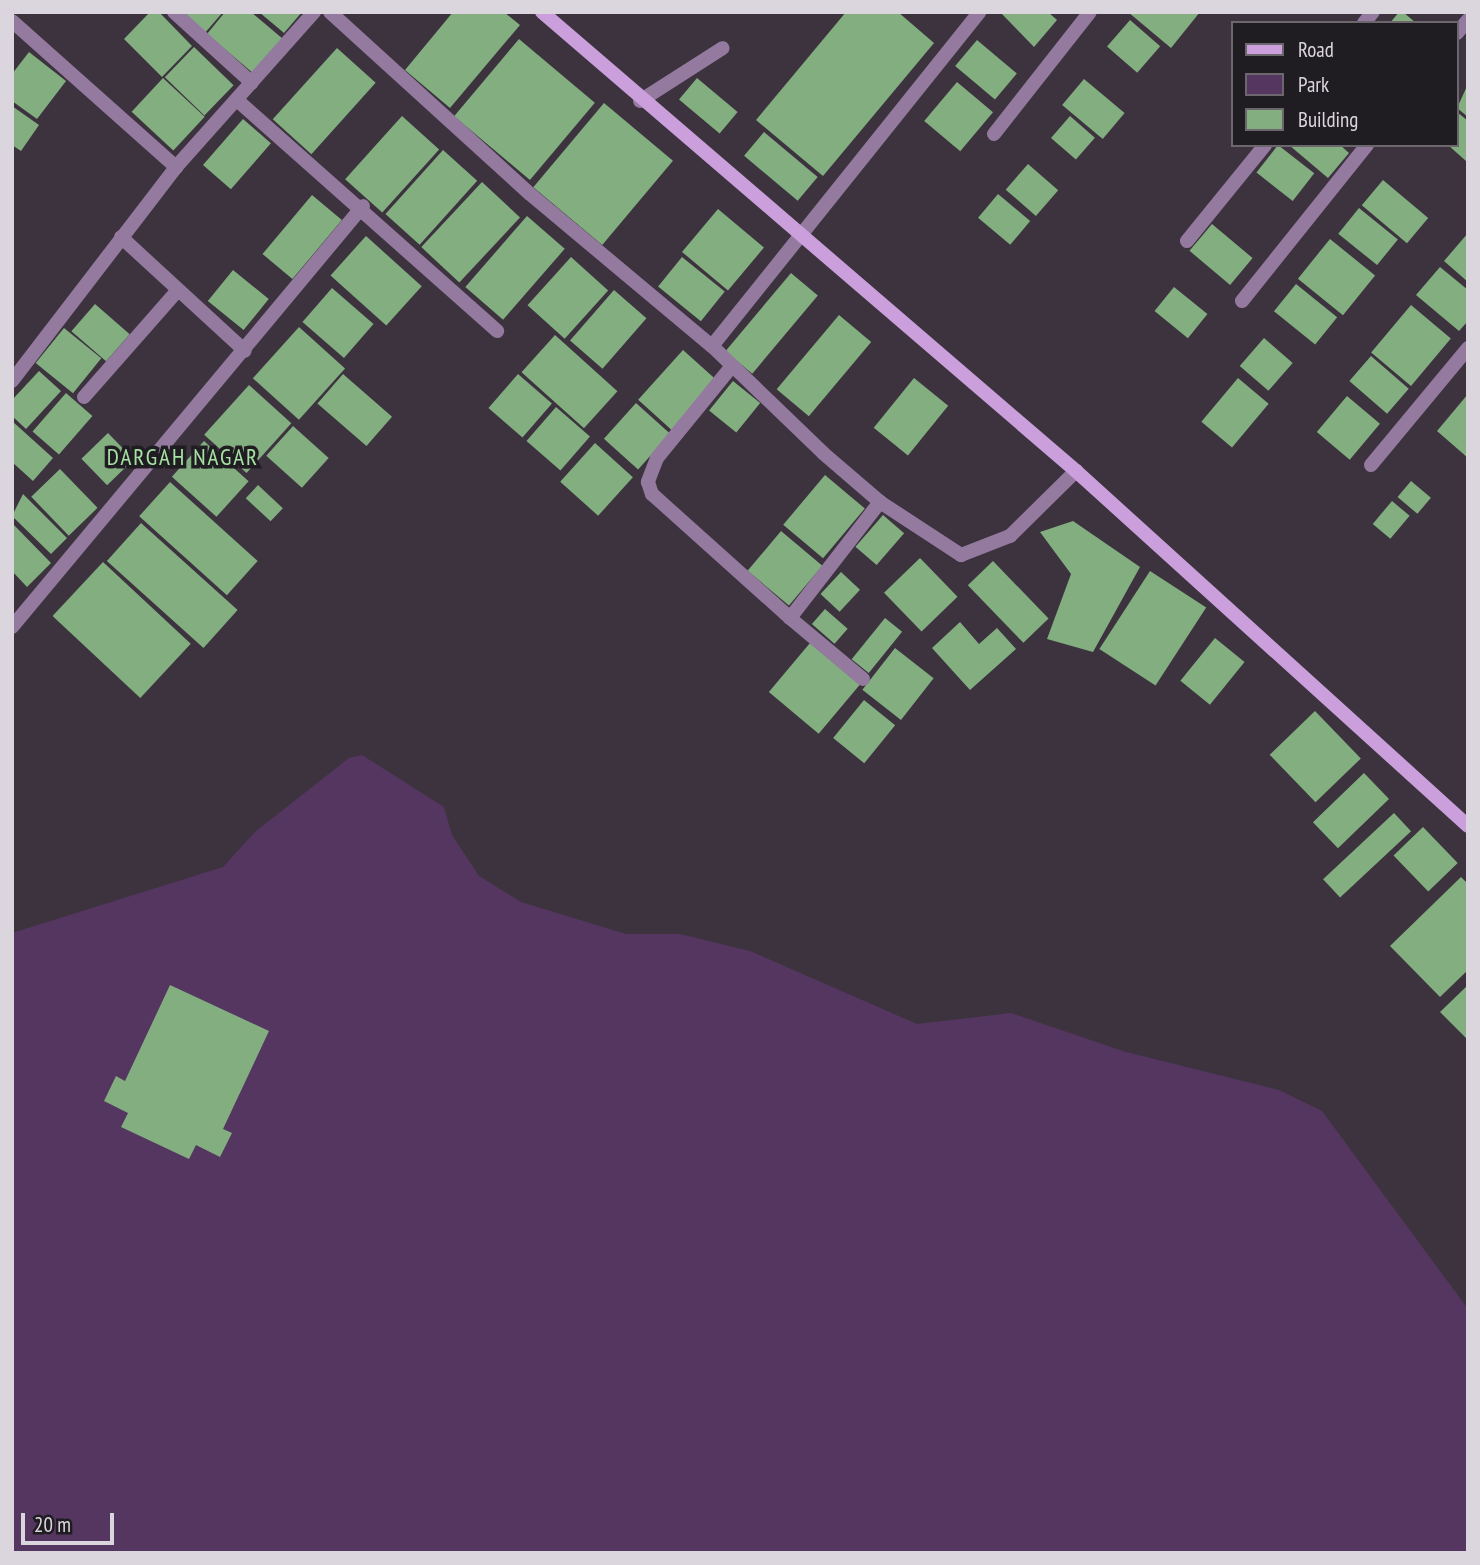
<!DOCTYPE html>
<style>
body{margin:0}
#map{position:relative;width:1480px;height:1565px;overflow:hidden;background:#3c333f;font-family:"PT Sans Narrow",sans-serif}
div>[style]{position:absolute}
.green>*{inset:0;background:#543660}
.building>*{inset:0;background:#82ae80;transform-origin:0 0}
.street>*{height:14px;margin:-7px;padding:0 7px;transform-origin:7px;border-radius:7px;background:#957aa0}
.secondary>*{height:14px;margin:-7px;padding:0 7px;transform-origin:7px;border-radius:7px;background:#ca9fdb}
span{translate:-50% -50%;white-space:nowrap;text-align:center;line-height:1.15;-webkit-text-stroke:7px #201d22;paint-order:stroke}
.neighbourhood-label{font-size:23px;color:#a7e0a4;letter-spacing:2px}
.frame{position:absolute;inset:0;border:14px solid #dbd6dd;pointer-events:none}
.legend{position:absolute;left:1231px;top:21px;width:228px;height:126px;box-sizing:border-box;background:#201d22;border:2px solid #6b676d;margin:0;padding:9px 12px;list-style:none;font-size:21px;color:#dbd6dd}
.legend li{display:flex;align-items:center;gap:14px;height:35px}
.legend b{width:35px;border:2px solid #6b676d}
.scale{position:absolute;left:21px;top:1513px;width:93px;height:32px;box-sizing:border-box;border:4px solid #dbd6dd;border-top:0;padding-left:9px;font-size:21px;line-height:24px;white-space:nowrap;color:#dbd6dd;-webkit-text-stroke:5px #201d22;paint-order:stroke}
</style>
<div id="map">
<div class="green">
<div style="clip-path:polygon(362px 755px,444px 807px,452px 835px,479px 876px,521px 902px,626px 934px,680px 934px,750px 951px,917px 1024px,1011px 1013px,1126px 1052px,1279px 1090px,1322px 1111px,1468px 1309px,1468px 1553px,12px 1553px,12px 933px,223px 867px,255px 832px,349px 758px)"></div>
</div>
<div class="building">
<div style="clip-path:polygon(150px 12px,159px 12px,192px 46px,162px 77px,124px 39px)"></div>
<div style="clip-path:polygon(178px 12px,223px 12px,204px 34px)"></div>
<div style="clip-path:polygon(225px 12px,251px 12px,283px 39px,254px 74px,207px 34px)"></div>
<div style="clip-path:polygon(259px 12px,302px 12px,284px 33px)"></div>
<div style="clip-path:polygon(453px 12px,504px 12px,520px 25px,450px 108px,405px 70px)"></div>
<div style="clip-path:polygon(846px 12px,898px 12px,934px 43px,823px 176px,756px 120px)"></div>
<div style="clip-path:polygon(1000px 12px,1048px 12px,1057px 20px,1034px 47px)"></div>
<div style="clip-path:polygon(1128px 12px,1200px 12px,1171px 48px)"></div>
<div style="clip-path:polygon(1399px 12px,1403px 12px,1416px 23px,1390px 23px)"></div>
<div style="left:1130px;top:20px;width:40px;height:35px;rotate:41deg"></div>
<div style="left:519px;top:39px;width:99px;height:101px;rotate:40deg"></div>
<div style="left:977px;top:40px;width:52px;height:34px;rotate:40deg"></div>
<div style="left:194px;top:47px;width:55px;height:42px;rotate:44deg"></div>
<div style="left:337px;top:48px;width:52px;height:96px;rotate:42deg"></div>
<div style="clip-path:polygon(29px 52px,66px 81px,37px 119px,12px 101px,12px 74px)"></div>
<div style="left:163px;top:78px;width:57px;height:46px;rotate:43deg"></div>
<div style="left:697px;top:78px;width:53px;height:28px;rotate:40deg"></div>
<div style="left:1084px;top:79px;width:53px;height:34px;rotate:40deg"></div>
<div style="left:957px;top:82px;width:47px;height:51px;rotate:40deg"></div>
<div style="clip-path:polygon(1468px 84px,1468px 117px,1457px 108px)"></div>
<div style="left:604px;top:103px;width:90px;height:110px;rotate:40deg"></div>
<div style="clip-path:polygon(12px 106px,39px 125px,21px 151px,12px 145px)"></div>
<div style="clip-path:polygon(1457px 112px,1468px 121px,1466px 161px,1448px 145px,1457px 145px)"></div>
<div style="left:402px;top:116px;width:50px;height:85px;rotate:42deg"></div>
<div style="left:1070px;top:116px;width:33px;height:29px;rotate:41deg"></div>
<div style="left:243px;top:119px;width:37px;height:61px;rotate:41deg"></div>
<div style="left:764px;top:132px;width:70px;height:31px;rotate:40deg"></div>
<div style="left:1278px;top:145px;width:46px;height:35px;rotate:38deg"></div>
<div style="clip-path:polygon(1289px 145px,1340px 145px,1349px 153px,1328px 178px)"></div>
<div style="left:443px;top:150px;width:46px;height:86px;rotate:42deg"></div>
<div style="left:1028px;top:164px;width:40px;height:34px;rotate:41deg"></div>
<div style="left:1383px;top:180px;width:59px;height:33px;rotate:40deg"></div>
<div style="left:482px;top:182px;width:52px;height:89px;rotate:43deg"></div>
<div style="left:998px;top:194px;width:42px;height:31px;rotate:40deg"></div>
<div style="left:312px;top:195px;width:39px;height:77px;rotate:40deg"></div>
<div style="left:1359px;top:208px;width:50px;height:33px;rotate:39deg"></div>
<div style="left:718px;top:209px;width:60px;height:56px;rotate:40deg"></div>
<div style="left:527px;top:216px;width:50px;height:94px;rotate:41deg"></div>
<div style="left:1212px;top:224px;width:53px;height:35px;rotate:40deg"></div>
<div style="clip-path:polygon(1468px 233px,1468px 282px,1444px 261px)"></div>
<div style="left:366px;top:236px;width:75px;height:53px;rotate:42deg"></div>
<div style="left:1330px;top:239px;width:58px;height:51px;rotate:39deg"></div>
<div style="left:571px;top:257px;width:50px;height:65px;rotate:42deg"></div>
<div style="left:682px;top:257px;width:55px;height:38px;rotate:39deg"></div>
<div style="clip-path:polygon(1440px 267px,1468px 290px,1468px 321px,1459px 331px,1416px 295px)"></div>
<div style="left:233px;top:270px;width:46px;height:40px;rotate:39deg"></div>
<div style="left:791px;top:273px;width:35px;height:102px;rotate:40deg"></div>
<div style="left:1296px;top:284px;width:53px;height:35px;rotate:39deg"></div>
<div style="left:1174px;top:287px;width:43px;height:31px;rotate:39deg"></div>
<div style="left:332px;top:288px;width:55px;height:45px;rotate:41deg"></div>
<div style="left:614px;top:290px;width:43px;height:67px;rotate:41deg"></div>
<div style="left:95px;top:304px;width:46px;height:36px;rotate:41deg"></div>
<div style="left:1411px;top:305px;width:52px;height:62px;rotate:40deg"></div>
<div style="left:839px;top:315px;width:42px;height:97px;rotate:40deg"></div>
<div style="left:299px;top:327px;width:62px;height:69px;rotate:42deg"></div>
<div style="left:64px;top:328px;width:48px;height:45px;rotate:39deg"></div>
<div style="left:555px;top:335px;width:84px;height:50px;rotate:42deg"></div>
<div style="left:1264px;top:338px;width:38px;height:37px;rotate:41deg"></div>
<div style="left:683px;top:350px;width:48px;height:67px;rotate:42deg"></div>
<div style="left:1371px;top:356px;width:50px;height:33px;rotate:41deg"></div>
<div style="clip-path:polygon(39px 371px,61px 391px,26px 429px,12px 416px,12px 400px)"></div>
<div style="left:343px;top:374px;width:65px;height:39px;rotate:41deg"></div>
<div style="left:518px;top:374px;width:45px;height:45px;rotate:41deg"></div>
<div style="left:914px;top:378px;width:44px;height:64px;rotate:39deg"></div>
<div style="left:1238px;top:378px;width:40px;height:57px;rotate:40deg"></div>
<div style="left:733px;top:381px;width:35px;height:38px;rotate:39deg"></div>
<div style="left:249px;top:385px;width:57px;height:67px;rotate:42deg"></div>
<div style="left:66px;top:393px;width:35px;height:51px;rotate:41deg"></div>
<div style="clip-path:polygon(1468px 394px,1468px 458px,1437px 431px)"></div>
<div style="left:1347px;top:396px;width:43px;height:47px;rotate:40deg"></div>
<div style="left:636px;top:403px;width:46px;height:48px;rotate:42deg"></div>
<div style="left:556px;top:407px;width:45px;height:45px;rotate:41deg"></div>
<div style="clip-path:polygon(12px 421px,53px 458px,33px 481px,12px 462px)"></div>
<div style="left:293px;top:426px;width:48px;height:40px;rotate:42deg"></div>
<div style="left:108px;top:433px;width:37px;height:37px;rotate:46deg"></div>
<div style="left:204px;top:441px;width:60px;height:48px;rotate:42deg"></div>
<div style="left:595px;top:443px;width:51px;height:52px;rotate:42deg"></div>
<div style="left:60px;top:469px;width:54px;height:40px;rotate:46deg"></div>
<div style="left:825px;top:475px;width:52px;height:65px;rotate:40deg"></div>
<div style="left:1411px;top:481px;width:26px;height:21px;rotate:40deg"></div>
<div style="left:170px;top:482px;width:118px;height:46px;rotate:42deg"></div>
<div style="left:258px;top:485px;width:34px;height:18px;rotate:43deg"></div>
<div style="clip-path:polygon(23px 494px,67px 538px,51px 554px,12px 516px)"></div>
<div style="left:1392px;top:501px;width:23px;height:30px;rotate:40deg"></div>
<div style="left:883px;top:515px;width:28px;height:42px;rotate:41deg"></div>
<div style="clip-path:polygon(1073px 521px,1140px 567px,1093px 652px,1047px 639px,1071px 574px,1040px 532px)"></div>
<div style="clip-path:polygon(12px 523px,51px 563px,27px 587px,12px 571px)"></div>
<div style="left:141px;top:523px;width:130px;height:51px;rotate:42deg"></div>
<div style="left:781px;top:531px;width:54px;height:52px;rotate:40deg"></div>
<div style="left:920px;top:558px;width:54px;height:50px;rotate:46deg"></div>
<div style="left:993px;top:561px;width:80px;height:35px;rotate:46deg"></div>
<div style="left:103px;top:562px;width:120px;height:74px;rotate:43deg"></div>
<div style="left:1150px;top:571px;width:67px;height:93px;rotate:33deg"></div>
<div style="left:841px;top:572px;width:26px;height:30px;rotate:43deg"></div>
<div style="left:825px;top:609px;width:30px;height:20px;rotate:41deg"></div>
<div style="left:885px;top:618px;width:22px;height:53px;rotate:39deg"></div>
<div style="clip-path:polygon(960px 622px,979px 644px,997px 628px,1016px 649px,970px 690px,932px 648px)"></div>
<div style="left:1215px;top:638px;width:38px;height:55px;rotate:39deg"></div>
<div style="left:810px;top:643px;width:65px;height:64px;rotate:40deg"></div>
<div style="left:895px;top:648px;width:49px;height:53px;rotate:38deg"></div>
<div style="left:864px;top:700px;width:40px;height:49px;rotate:39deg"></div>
<div style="left:1315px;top:711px;width:66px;height:63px;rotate:46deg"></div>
<div style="left:1364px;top:773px;width:36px;height:71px;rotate:46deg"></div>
<div style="left:1394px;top:813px;width:25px;height:97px;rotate:47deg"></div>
<div style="left:1423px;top:827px;width:50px;height:41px;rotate:46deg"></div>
<div style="clip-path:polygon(1461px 877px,1468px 884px,1468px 970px,1440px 997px,1390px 946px)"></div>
<div style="clip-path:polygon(170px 985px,269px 1031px,223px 1129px,232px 1133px,220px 1157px,196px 1145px,189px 1159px,121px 1127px,128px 1113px,104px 1101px,116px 1076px,125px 1081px)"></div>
<div style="clip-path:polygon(1468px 985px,1468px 1040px,1440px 1012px)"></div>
</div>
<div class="street">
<div style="left:174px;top:12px;width:105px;rotate:42.3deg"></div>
<div style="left:330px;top:12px;width:270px;rotate:42.3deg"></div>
<div style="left:530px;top:194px;width:237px;rotate:39.9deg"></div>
<div style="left:712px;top:346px;width:154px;rotate:43.9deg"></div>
<div style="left:823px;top:453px;width:75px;rotate:40.7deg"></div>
<div style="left:880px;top:502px;width:97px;rotate:33.2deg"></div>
<div style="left:961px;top:555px;width:53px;rotate:-21.2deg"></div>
<div style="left:1010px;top:536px;width:93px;rotate:-44.6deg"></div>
<div style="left:12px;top:21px;width:220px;rotate:41.7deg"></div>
<div style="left:1364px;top:23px;width:14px;rotate:-51deg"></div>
<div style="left:1457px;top:33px;width:17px;rotate:-50deg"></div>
<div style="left:237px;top:100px;width:348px;rotate:41.6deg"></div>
<div style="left:640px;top:101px;width:98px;rotate:-32.6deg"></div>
<div style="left:994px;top:134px;width:155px;rotate:-51.8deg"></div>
<div style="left:121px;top:237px;width:168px;rotate:42.6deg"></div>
<div style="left:1187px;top:241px;width:124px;rotate:-50.9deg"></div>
<div style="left:1242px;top:301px;width:200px;rotate:-51.3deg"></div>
<div style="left:712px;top:346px;width:428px;rotate:-51.3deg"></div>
<div style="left:732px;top:366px;width:119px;rotate:129.2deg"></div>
<div style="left:657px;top:458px;width:26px;rotate:111deg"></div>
<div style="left:648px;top:482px;width:13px;rotate:72deg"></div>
<div style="left:652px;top:494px;width:186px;rotate:41.9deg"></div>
<div style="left:790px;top:618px;width:147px;rotate:-52.2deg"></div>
<div style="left:12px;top:381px;width:270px;rotate:-52.5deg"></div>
<div style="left:176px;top:167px;width:208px;rotate:-48.3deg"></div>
<div style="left:84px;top:397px;width:142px;rotate:-48.7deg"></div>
<div style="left:1371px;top:465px;width:152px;rotate:-50.3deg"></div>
<div style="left:790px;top:618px;width:95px;rotate:39.9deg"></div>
<div style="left:12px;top:627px;width:548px;rotate:-50.18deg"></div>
</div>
<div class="secondary">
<div style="left:542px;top:12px;width:704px;rotate:40.68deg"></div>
<div style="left:1076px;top:471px;width:529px;rotate:42.16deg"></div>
</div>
<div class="neighbourhood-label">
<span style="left:183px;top:457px">DARGAH NAGAR</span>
</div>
<div class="frame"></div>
<ul class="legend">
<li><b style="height:9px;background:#ca9fdb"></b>Road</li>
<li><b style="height:19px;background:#543660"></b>Park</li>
<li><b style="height:19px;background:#82ae80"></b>Building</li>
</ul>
<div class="scale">20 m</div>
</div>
